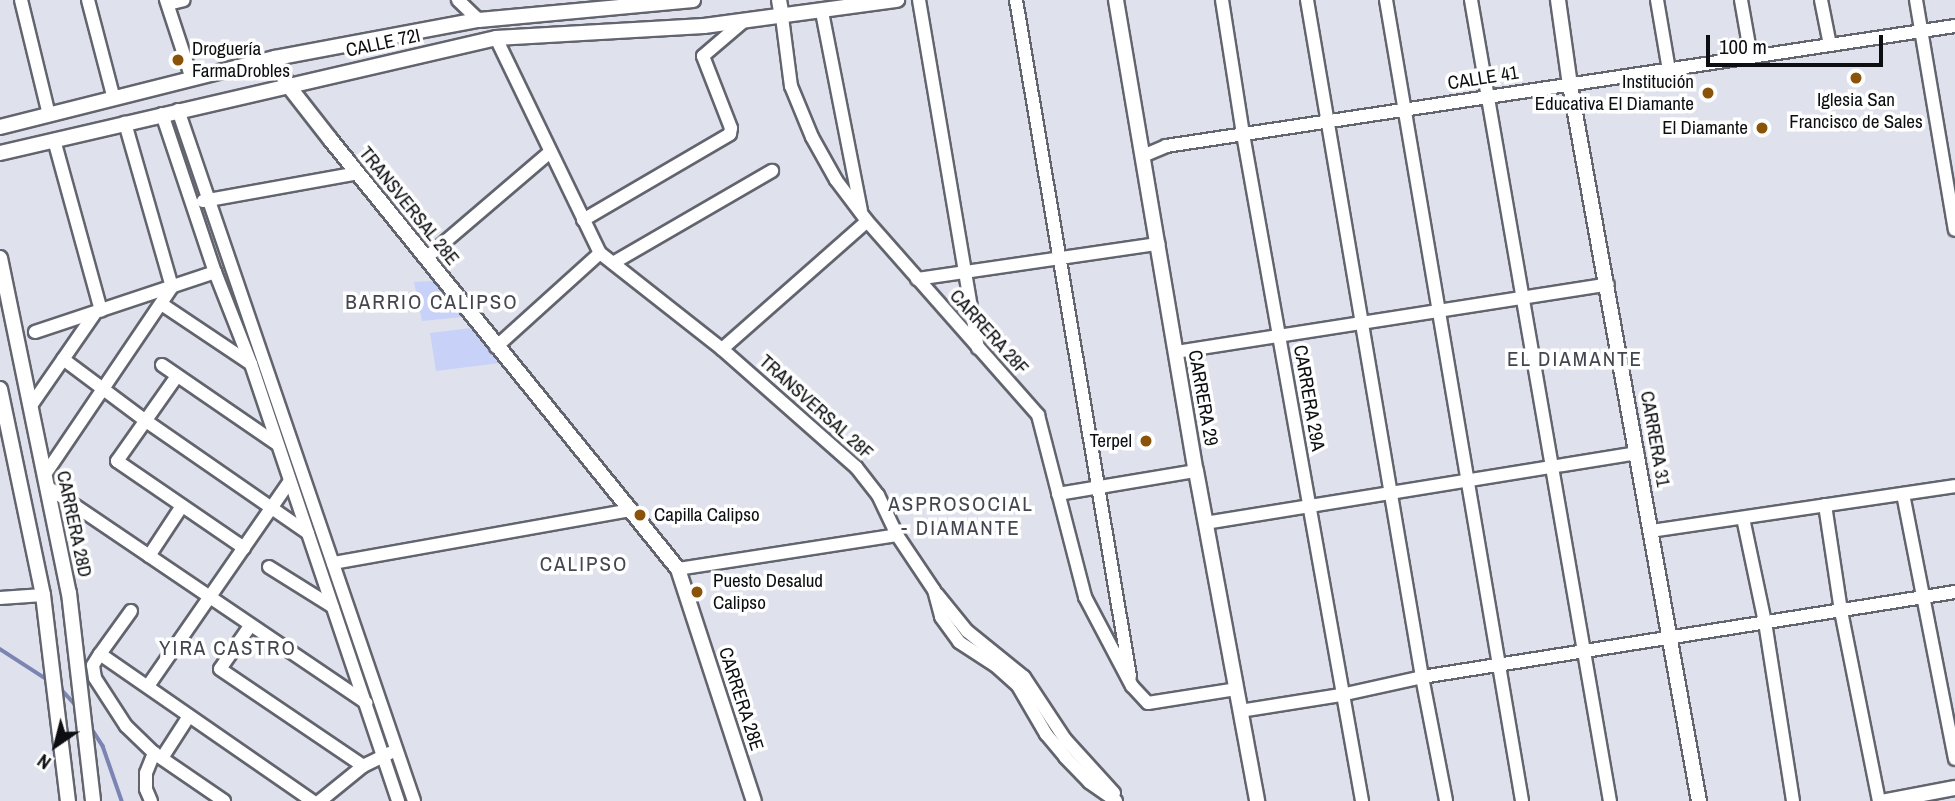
<!DOCTYPE html>
<meta charset="utf-8">
<style>
body{margin:0}
#map{position:relative;width:1955px;height:801px;overflow:hidden;background:#dfe2ed;font-family:"Archivo Narrow",sans-serif}
div>[style]{position:absolute}
.green>*{inset:0;background:#c8d1f7}
.stream>*{height:3.5px;margin:-1.75px;padding:0 1.75px;transform-origin:1.75px;border-radius:1.75px;background:#7b84b2}
.roads{filter:drop-shadow(2px 0 #62646e) drop-shadow(-2px 0 #62646e) drop-shadow(0 2px #62646e) drop-shadow(0 -2px #62646e)}
.minor>*{height:12px;margin:-6px;padding:0 6px;transform-origin:6px;border-radius:6px;background:#fff}
.tertiary>*{height:14px;margin:-7px;padding:0 7px;transform-origin:7px;border-radius:7px;background:#fff}
.dots>*{width:19px;height:19px;translate:-50% -50%;box-sizing:border-box;border:4px solid #fff;border-radius:50%}
span{translate:-50% -50%;white-space:nowrap;text-align:center;line-height:1.15;-webkit-text-stroke:7px #fff;paint-order:stroke}
.street-label{font-size:19px;color:#0d0e11}
.poi-label{font-size:19px;color:#0d0e11}
.left{translate:0 -50%;text-align:left}
.right{translate:-100% -50%;text-align:right}
.neighbourhood-label{font-size:21px;color:#43464f;letter-spacing:2px}
.north{position:absolute;left:21px;top:710px;width:70px;height:70px;-webkit-text-stroke:5px #fff;paint-order:stroke;rotate:215deg;font-size:19px;font-weight:700;line-height:28px;text-align:center;color:#0d0e11}
.north::after{content:'';display:block;margin:auto;width:24px;height:32px;background:#0d0e11;clip-path:polygon(50% 0,100% 100%,50% 72%,0 100%)}
.scale{position:absolute;left:1706px;top:35px;width:177px;height:32px;box-sizing:border-box;border:4px solid #0d0e11;border-top:0;padding-left:9px;font-size:21px;line-height:24px;white-space:nowrap;color:#0d0e11;-webkit-text-stroke:5px #fff;paint-order:stroke}
</style>
<div id="map">
<div class="green">
<div style="clip-path:polygon(434px 281px,462px 317px,422px 321px,414px 282px)"></div>
<div style="clip-path:polygon(471px 328px,500px 363px,436px 371px,430px 333px)"></div>
</div>
<div class="stream">
<div style="left:0;top:649px;width:57px;rotate:32.9deg"></div>
<div style="left:60px;top:688px;width:23px;rotate:47deg"></div>
<div style="left:90px;top:726px;width:24px;rotate:57deg"></div>
<div style="left:103px;top:746px;width:58px;rotate:70.9deg"></div>
</div>
<div class="roads">
<div class="minor">
<div style="left:21px;top:0;width:118px;rotate:76.3deg"></div>
<div style="left:88px;top:0;width:102px;rotate:75.3deg"></div>
<div style="left:166px;top:0;width:83px;rotate:71.8deg"></div>
<div style="left:458px;top:0;width:29px;rotate:44deg"></div>
<div style="left:919px;top:0;width:353px;rotate:80.4deg"></div>
<div style="left:1016px;top:0;width:686px;rotate:80.43deg"></div>
<div style="left:1222px;top:0;width:136px;rotate:81.1deg"></div>
<div style="left:1243px;top:134px;width:678px;rotate:79.88deg"></div>
<div style="left:1307px;top:0;width:687px;rotate:80.36deg"></div>
<div style="left:1422px;top:677px;width:126px;rotate:79deg"></div>
<div style="left:1386px;top:0;width:812px;rotate:80.36deg"></div>
<div style="left:1471px;top:0;width:813px;rotate:80.16deg"></div>
<div style="left:1657px;top:0;width:71px;rotate:80.3deg"></div>
<div style="left:1741px;top:0;width:58px;rotate:80deg"></div>
<div style="left:1821px;top:0;width:46px;rotate:78.7deg"></div>
<div style="left:1916px;top:0;width:233px;rotate:80.4deg"></div>
<div style="left:168px;top:4px;width:16px;rotate:-14deg"></div>
<div style="left:822px;top:12px;width:202px;rotate:78.9deg"></div>
<div style="left:782px;top:17px;width:70px;rotate:82.6deg"></div>
<div style="left:791px;top:86px;width:55px;rotate:67.6deg"></div>
<div style="left:812px;top:137px;width:49px;rotate:60.8deg"></div>
<div style="left:836px;top:180px;width:51px;rotate:52.9deg"></div>
<div style="left:867px;top:221px;width:259px;rotate:48.6deg"></div>
<div style="left:1038px;top:415px;width:188px;rotate:75.5deg"></div>
<div style="left:1085px;top:597px;width:101px;rotate:62.2deg"></div>
<div style="left:1132px;top:686px;width:23px;rotate:47deg"></div>
<div style="left:1148px;top:703px;width:89px;rotate:-9deg"></div>
<div style="left:496px;top:38px;width:239px;rotate:64.2deg"></div>
<div style="left:600px;top:253px;width:155px;rotate:38.2deg"></div>
<div style="left:722px;top:349px;width:179px;rotate:41.4deg"></div>
<div style="left:856px;top:467px;width:36px;rotate:52deg"></div>
<div style="left:878px;top:495px;width:44px;rotate:64.6deg"></div>
<div style="left:897px;top:535px;width:66px;rotate:56.1deg"></div>
<div style="left:934px;top:590px;width:28px;rotate:75deg"></div>
<div style="left:941px;top:617px;width:31px;rotate:54deg"></div>
<div style="left:959px;top:642px;width:44px;rotate:33deg"></div>
<div style="left:996px;top:666px;width:30px;rotate:42deg"></div>
<div style="left:1018px;top:686px;width:56px;rotate:59.7deg"></div>
<div style="left:1046px;top:734px;width:30px;rotate:50deg"></div>
<div style="left:1065px;top:757px;width:35px;rotate:46deg"></div>
<div style="left:1089px;top:782px;width:33px;rotate:35deg"></div>
<div style="left:178px;top:110px;width:730px;rotate:71.14deg"></div>
<div style="left:162px;top:114px;width:167px;rotate:71.5deg"></div>
<div style="left:215px;top:272px;width:99px;rotate:68.6deg"></div>
<div style="left:251px;top:364px;width:461px;rotate:71.4deg"></div>
<div style="left:54px;top:140px;width:177px;rotate:74.6deg"></div>
<div style="left:1143px;top:156px;width:25px;rotate:-23deg"></div>
<div style="left:1166px;top:146px;width:798px;rotate:-8.65deg"></div>
<div style="left:203px;top:201px;width:158px;rotate:-10.2deg"></div>
<div style="left:583px;top:220px;width:170px;rotate:-30.3deg"></div>
<div style="left:730px;top:134px;width:6px;rotate:-81deg"></div>
<div style="left:731px;top:128px;width:77px;rotate:-111.3deg"></div>
<div style="left:703px;top:56px;width:54px;rotate:-40.5deg"></div>
<div style="left:426px;top:258px;width:163px;rotate:-40.5deg"></div>
<div style="left:613px;top:263px;width:184px;rotate:-30.1deg"></div>
<div style="left:917px;top:279px;width:244px;rotate:-8.3deg"></div>
<div style="left:163px;top:305px;width:106px;rotate:33.8deg"></div>
<div style="left:35px;top:332px;width:190px;rotate:-18.4deg"></div>
<div style="left:496px;top:347px;width:140px;rotate:-42.1deg"></div>
<div style="left:722px;top:349px;width:193px;rotate:-41.4deg"></div>
<div style="left:1176px;top:352px;width:437px;rotate:-8.9deg"></div>
<div style="left:63px;top:359px;width:104px;rotate:36.8deg"></div>
<div style="left:146px;top:421px;width:197px;rotate:34.7deg"></div>
<div style="left:162px;top:365px;width:140px;rotate:34.5deg"></div>
<div style="left:177px;top:376px;width:104px;rotate:125.2deg"></div>
<div style="left:117px;top:461px;width:154px;rotate:34.4deg"></div>
<div style="left:30px;top:407px;width:114px;rotate:-55.3deg"></div>
<div style="left:44px;top:476px;width:228px;rotate:-55.9deg"></div>
<div style="left:172px;top:287px;width:171px;rotate:-106deg"></div>
<div style="left:46px;top:486px;width:387px;rotate:34.1deg"></div>
<div style="left:1058px;top:494px;width:140px;rotate:-9.5deg"></div>
<div style="left:1903px;top:494px;width:270px;rotate:78.9deg"></div>
<div style="left:1825px;top:505px;width:107px;rotate:81.4deg"></div>
<div style="left:1841px;top:611px;width:194px;rotate:78.7deg"></div>
<div style="left:1743px;top:518px;width:106px;rotate:78.1deg"></div>
<div style="left:1765px;top:622px;width:181px;rotate:81.1deg"></div>
<div style="left:1205px;top:523px;width:438px;rotate:-9.2deg"></div>
<div style="left:1651px;top:531px;width:307px;rotate:-8.4deg"></div>
<div style="left:149px;top:556px;width:60px;rotate:-56.6deg"></div>
<div style="left:333px;top:563px;width:303px;rotate:-10.1deg"></div>
<div style="left:269px;top:567px;width:75px;rotate:32deg"></div>
<div style="left:678px;top:569px;width:222px;rotate:-8.8deg"></div>
<div style="left:937px;top:594px;width:48px;rotate:51deg"></div>
<div style="left:967px;top:631px;width:73px;rotate:38.9deg"></div>
<div style="left:1024px;top:677px;width:74px;rotate:56.5deg"></div>
<div style="left:1065px;top:739px;width:73px;rotate:47.8deg"></div>
<div style="left:0;top:598px;width:43px;rotate:-4deg"></div>
<div style="left:250px;top:626px;width:52px;rotate:124.9deg"></div>
<div style="left:220px;top:669px;width:173px;rotate:34.1deg"></div>
<div style="left:100px;top:654px;width:53px;rotate:-54.2deg"></div>
<div style="left:148px;top:686px;width:249px;rotate:-55.3deg"></div>
<div style="left:1240px;top:711px;width:102px;rotate:-9deg"></div>
<div style="left:1341px;top:695px;width:83px;rotate:-12.5deg"></div>
<div style="left:1422px;top:677px;width:540px;rotate:-9.06deg"></div>
<div style="left:154px;top:753px;width:85px;rotate:34.4deg"></div>
<div style="left:162px;top:758px;width:50px;rotate:-57.3deg"></div>
<div style="left:151px;top:801px;width:13px;rotate:-113deg"></div>
<div style="left:146px;top:789px;width:16px;rotate:-90deg"></div>
<div style="left:146px;top:773px;width:22px;rotate:-68deg"></div>
<div style="left:154px;top:753px;width:39px;rotate:-136deg"></div>
<div style="left:126px;top:726px;width:57px;rotate:-122.9deg"></div>
<div style="left:95px;top:678px;width:13px;rotate:-99deg"></div>
<div style="left:93px;top:665px;width:13px;rotate:-58deg"></div>
<div style="left:100px;top:654px;width:258px;rotate:34.7deg"></div>
<div style="left:320px;top:801px;width:55px;rotate:-39.1deg"></div>
<div style="left:363px;top:766px;width:30px;rotate:-26deg"></div>
</div>
<div class="tertiary">
<div style="left:779px;top:0;width:17px;rotate:80deg"></div>
<div style="left:1116px;top:0;width:478px;rotate:80.4deg"></div>
<div style="left:1196px;top:471px;width:336px;rotate:79.5deg"></div>
<div style="left:1558px;top:0;width:86px;rotate:82deg"></div>
<div style="left:1570px;top:85px;width:728px;rotate:79.79deg"></div>
<div style="left:275px;top:58px;width:29px;rotate:65deg"></div>
<div style="left:287px;top:84px;width:70px;rotate:52deg"></div>
<div style="left:330px;top:139px;width:553px;rotate:51.02deg"></div>
<div style="left:678px;top:569px;width:244px;rotate:71.9deg"></div>
<div style="left:0;top:127px;width:284px;rotate:-14.1deg"></div>
<div style="left:275px;top:58px;width:208px;rotate:-10.6deg"></div>
<div style="left:479px;top:20px;width:215px;rotate:-5.3deg"></div>
<div style="left:0;top:153px;width:509px;rotate:-13.05deg"></div>
<div style="left:496px;top:38px;width:208px;rotate:-3.3deg"></div>
<div style="left:704px;top:26px;width:195px;rotate:-7.7deg"></div>
<div style="left:0;top:258px;width:342px;rotate:78.4deg"></div>
<div style="left:69px;top:593px;width:209px;rotate:83.4deg"></div>
<div style="left:0;top:389px;width:210px;rotate:78.2deg"></div>
<div style="left:43px;top:595px;width:208px;rotate:83.1deg"></div>
<div style="left:1886px;top:801px;width:70px;rotate:-10.7deg"></div>
</div>
</div>
<div class="dots">
<div style="left:178px;top:60px;background:#8b5307"></div>
<div style="left:1856px;top:78px;background:#8b5307"></div>
<div style="left:1708px;top:93px;background:#8b5307"></div>
<div style="left:1762px;top:128px;background:#8b5307"></div>
<div style="left:1146px;top:441px;background:#8b5307"></div>
<div style="left:640px;top:515px;background:#8b5307"></div>
<div style="left:697px;top:592px;background:#8b5307"></div>
</div>
<div class="street-label">
<span style="left:383px;top:43px;rotate:-12deg">CALLE 72I</span>
<span style="left:1483px;top:78px;rotate:-9deg">CALLE 41</span>
<span style="left:409px;top:206px;rotate:51deg">TRANSVERSAL 28E</span>
<span style="left:989px;top:332px;rotate:48deg">CARRERA 28F</span>
<span style="left:1203px;top:398px;rotate:80deg">CARRERA 29</span>
<span style="left:1309px;top:398px;rotate:80deg">CARRERA 29A</span>
<span style="left:816px;top:407px;rotate:42deg">TRANSVERSAL 28F</span>
<span style="left:1655px;top:439px;rotate:80deg">CARRERA 31</span>
<span style="left:74px;top:524px;rotate:78deg">CARRERA 28D</span>
<span style="left:741px;top:699px;rotate:72deg">CARRERA 28E</span>
</div>
<div class="poi-label">
<span class="left" style="left:192px;top:60px">Droguería<br>FarmaDrobles</span>
<span class="right" style="left:1694px;top:93px">Institución<br>Educativa El Diamante</span>
<span style="left:1856px;top:111px">Iglesia San<br>Francisco de Sales</span>
<span class="right" style="left:1748px;top:128px">El Diamante</span>
<span class="right" style="left:1132px;top:441px">Terpel</span>
<span class="left" style="left:654px;top:515px">Capilla Calipso</span>
<span class="left" style="left:713px;top:592px">Puesto Desalud<br>Calipso</span>
</div>
<div class="neighbourhood-label">
<span style="left:432px;top:302px">BARRIO CALIPSO</span>
<span style="left:1575px;top:359px">EL DIAMANTE</span>
<span style="left:961px;top:516px">ASPROSOCIAL<br>- DIAMANTE</span>
<span style="left:584px;top:564px">CALIPSO</span>
<span style="left:228px;top:648px">YIRA CASTRO</span>
</div>
<div class="north">N</div>
<div class="scale">100 m</div>
</div>
